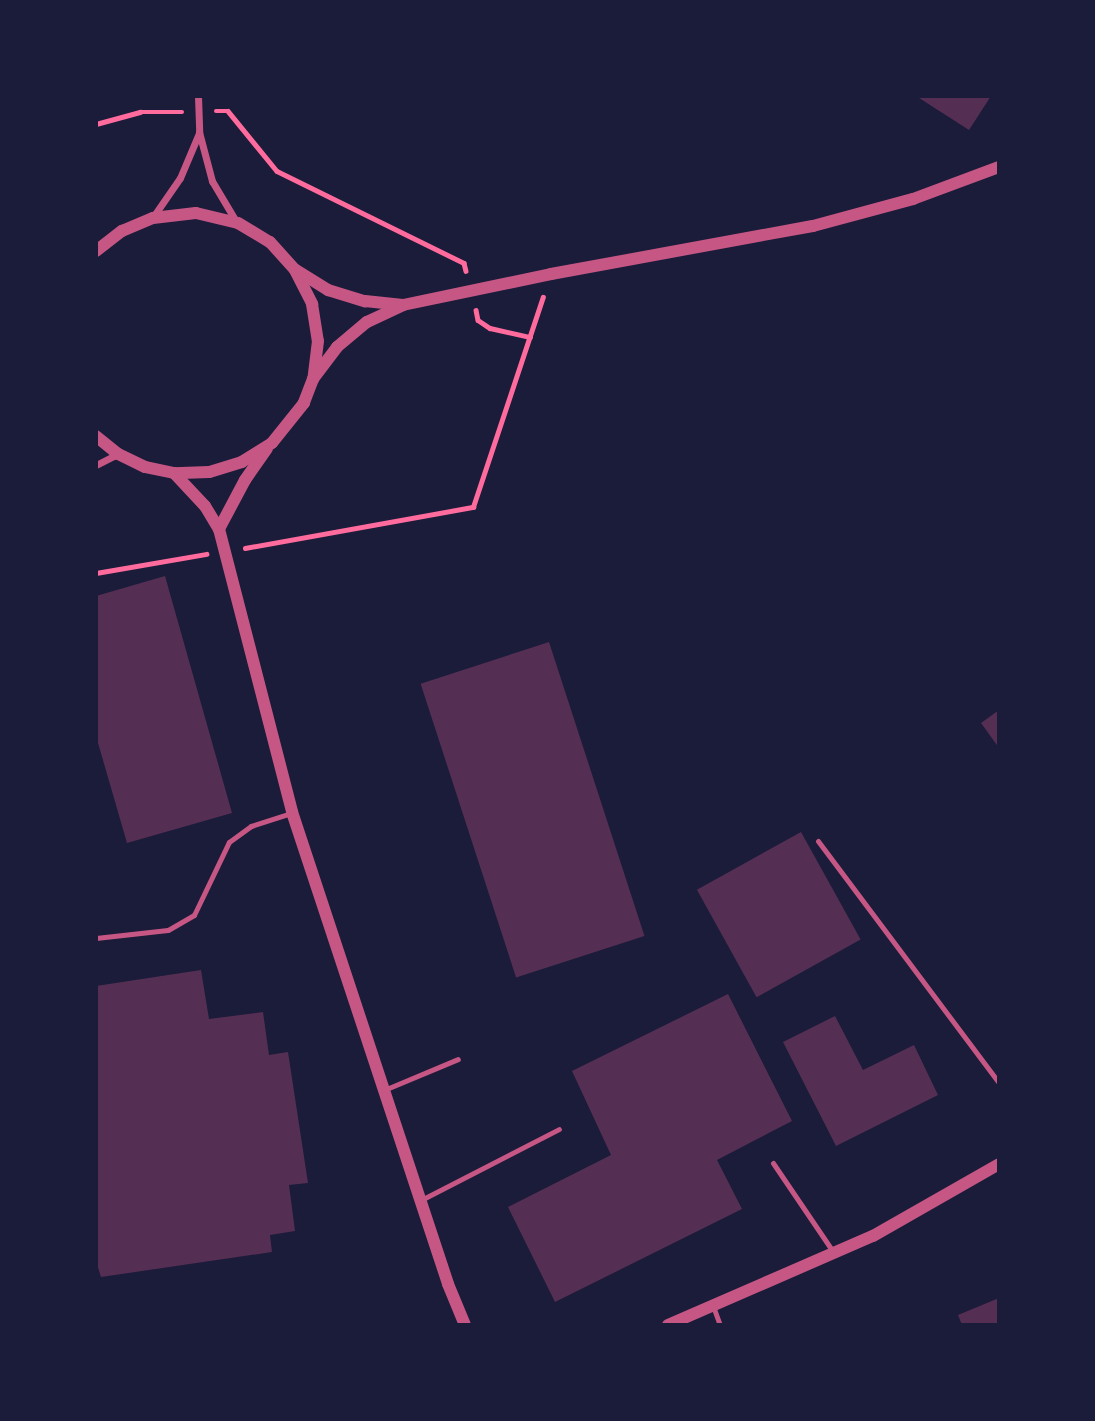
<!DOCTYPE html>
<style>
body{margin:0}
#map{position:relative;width:1095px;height:1421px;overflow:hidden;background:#1b1b3a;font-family:Arial,sans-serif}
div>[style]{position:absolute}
.building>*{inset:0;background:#542f53;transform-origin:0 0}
.path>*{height:4.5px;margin:-2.25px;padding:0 2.25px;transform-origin:2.25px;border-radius:2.25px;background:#ff6b9d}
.service>*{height:5px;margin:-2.5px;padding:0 2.5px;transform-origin:2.5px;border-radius:2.5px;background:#c65784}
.minor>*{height:7px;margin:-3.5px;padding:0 3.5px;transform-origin:3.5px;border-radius:3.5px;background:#c65784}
.tertiary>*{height:12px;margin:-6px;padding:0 6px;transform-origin:6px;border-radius:6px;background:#c65784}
span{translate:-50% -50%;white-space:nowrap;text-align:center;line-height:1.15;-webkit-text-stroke:7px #1b1b3a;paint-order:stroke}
.frame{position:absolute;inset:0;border:98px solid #1b1b3a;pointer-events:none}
</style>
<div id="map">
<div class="building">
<div style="clip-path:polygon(916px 96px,991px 96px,969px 130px)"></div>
<div style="clip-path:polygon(165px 576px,232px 813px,127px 843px,96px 736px,96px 596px)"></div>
<div style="left:549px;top:642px;width:309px;height:135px;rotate:72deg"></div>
<div style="clip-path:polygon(999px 710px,999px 748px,981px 723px)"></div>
<div style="left:801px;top:832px;width:123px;height:119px;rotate:61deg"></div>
<div style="clip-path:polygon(201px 970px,209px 1019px,263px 1012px,269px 1055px,288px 1052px,308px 1183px,289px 1185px,295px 1231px,270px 1235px,272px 1252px,101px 1277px,96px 1261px,96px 986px)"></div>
<div style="clip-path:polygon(728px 994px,792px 1121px,717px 1160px,742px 1209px,555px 1302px,508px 1207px,611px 1155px,572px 1071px)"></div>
<div style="clip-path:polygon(835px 1016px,863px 1070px,914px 1045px,938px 1095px,836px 1146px,783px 1042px)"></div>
<div style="clip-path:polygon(999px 1298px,999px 1325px,962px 1325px,958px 1315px)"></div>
</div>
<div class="path">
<div style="left:216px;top:111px;width:12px"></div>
<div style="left:228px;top:111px;width:77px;rotate:50.8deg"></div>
<div style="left:277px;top:171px;width:208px;rotate:26.2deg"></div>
<div style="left:464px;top:263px;width:8px;rotate:76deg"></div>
<div style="left:96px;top:124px;width:46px;rotate:-15.3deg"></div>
<div style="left:140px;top:112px;width:42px"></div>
<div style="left:476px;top:310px;width:10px;rotate:79deg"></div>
<div style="left:478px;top:320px;width:14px;rotate:34deg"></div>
<div style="left:490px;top:328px;width:41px;rotate:12.7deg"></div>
<div style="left:245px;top:548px;width:232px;rotate:-10.2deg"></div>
<div style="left:473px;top:507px;width:221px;rotate:-71.6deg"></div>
<div style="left:96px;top:573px;width:112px;rotate:-9.8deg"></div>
</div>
<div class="service">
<div style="left:818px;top:841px;width:302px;rotate:53.2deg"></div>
<div style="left:96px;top:938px;width:72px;rotate:-6.3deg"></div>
<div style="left:168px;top:930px;width:30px;rotate:-30deg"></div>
<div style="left:194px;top:915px;width:81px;rotate:-64.4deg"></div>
<div style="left:229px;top:842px;width:27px;rotate:-36deg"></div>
<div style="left:251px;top:826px;width:42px;rotate:-18deg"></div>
<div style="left:384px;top:1090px;width:80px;rotate:-22.7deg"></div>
<div style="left:773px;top:1163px;width:109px;rotate:55.9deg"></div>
<div style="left:421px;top:1200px;width:155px;rotate:-27.2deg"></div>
<div style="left:713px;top:1306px;width:20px;rotate:70deg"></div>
</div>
<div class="minor">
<div style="left:198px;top:96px;width:36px;rotate:88deg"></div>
<div style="left:199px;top:132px;width:51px;rotate:75.1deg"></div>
<div style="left:212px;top:181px;width:49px;rotate:59.2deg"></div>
<div style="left:153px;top:217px;width:47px;rotate:-55.3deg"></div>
<div style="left:180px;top:178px;width:49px;rotate:-67.1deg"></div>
<div style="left:96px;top:465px;width:25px;rotate:-27deg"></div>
</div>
<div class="tertiary">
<div style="left:96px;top:251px;width:33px;rotate:-38deg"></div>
<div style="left:122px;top:231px;width:34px;rotate:-23deg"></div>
<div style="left:153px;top:218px;width:43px;rotate:-6.6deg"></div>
<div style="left:196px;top:213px;width:43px;rotate:13.4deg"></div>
<div style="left:238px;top:223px;width:37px;rotate:31deg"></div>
<div style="left:270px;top:242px;width:38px;rotate:48deg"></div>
<div style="left:295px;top:270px;width:38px;rotate:63deg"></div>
<div style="left:312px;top:304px;width:37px;rotate:81deg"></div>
<div style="left:318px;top:341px;width:38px;rotate:97deg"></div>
<div style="left:313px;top:379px;width:26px;rotate:111deg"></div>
<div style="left:304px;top:403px;width:51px;rotate:128.7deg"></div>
<div style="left:272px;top:443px;width:36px;rotate:148deg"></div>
<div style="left:242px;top:462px;width:34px;rotate:163deg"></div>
<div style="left:209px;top:472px;width:35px;rotate:178deg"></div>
<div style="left:174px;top:473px;width:30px;rotate:-168deg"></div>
<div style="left:145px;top:467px;width:30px;rotate:-154deg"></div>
<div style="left:118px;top:454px;width:28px;rotate:-141deg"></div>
<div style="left:296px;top:270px;width:38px;rotate:32deg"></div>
<div style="left:328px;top:290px;width:39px;rotate:17deg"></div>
<div style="left:365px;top:301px;width:38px;rotate:6deg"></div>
<div style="left:313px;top:379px;width:40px;rotate:-53deg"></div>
<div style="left:337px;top:347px;width:39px;rotate:-40deg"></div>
<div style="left:367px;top:322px;width:40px;rotate:-25deg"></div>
<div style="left:403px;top:305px;width:151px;rotate:-11.8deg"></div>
<div style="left:551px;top:274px;width:266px;rotate:-10.4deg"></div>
<div style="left:813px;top:226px;width:104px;rotate:-15.1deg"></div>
<div style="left:913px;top:199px;width:92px;rotate:-20.4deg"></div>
<div style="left:174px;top:473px;width:45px;rotate:46.8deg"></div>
<div style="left:205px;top:506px;width:27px;rotate:59deg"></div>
<div style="left:219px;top:529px;width:292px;rotate:75.5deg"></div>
<div style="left:292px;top:812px;width:497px;rotate:71.7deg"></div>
<div style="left:448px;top:1284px;width:44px;rotate:67.5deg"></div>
<div style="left:219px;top:529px;width:55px;rotate:-62deg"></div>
<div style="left:245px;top:480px;width:38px;rotate:-55deg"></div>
<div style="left:668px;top:1325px;width:223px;rotate:-23.5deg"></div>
<div style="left:873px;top:1236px;width:145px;rotate:-29.7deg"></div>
</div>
<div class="frame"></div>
</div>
